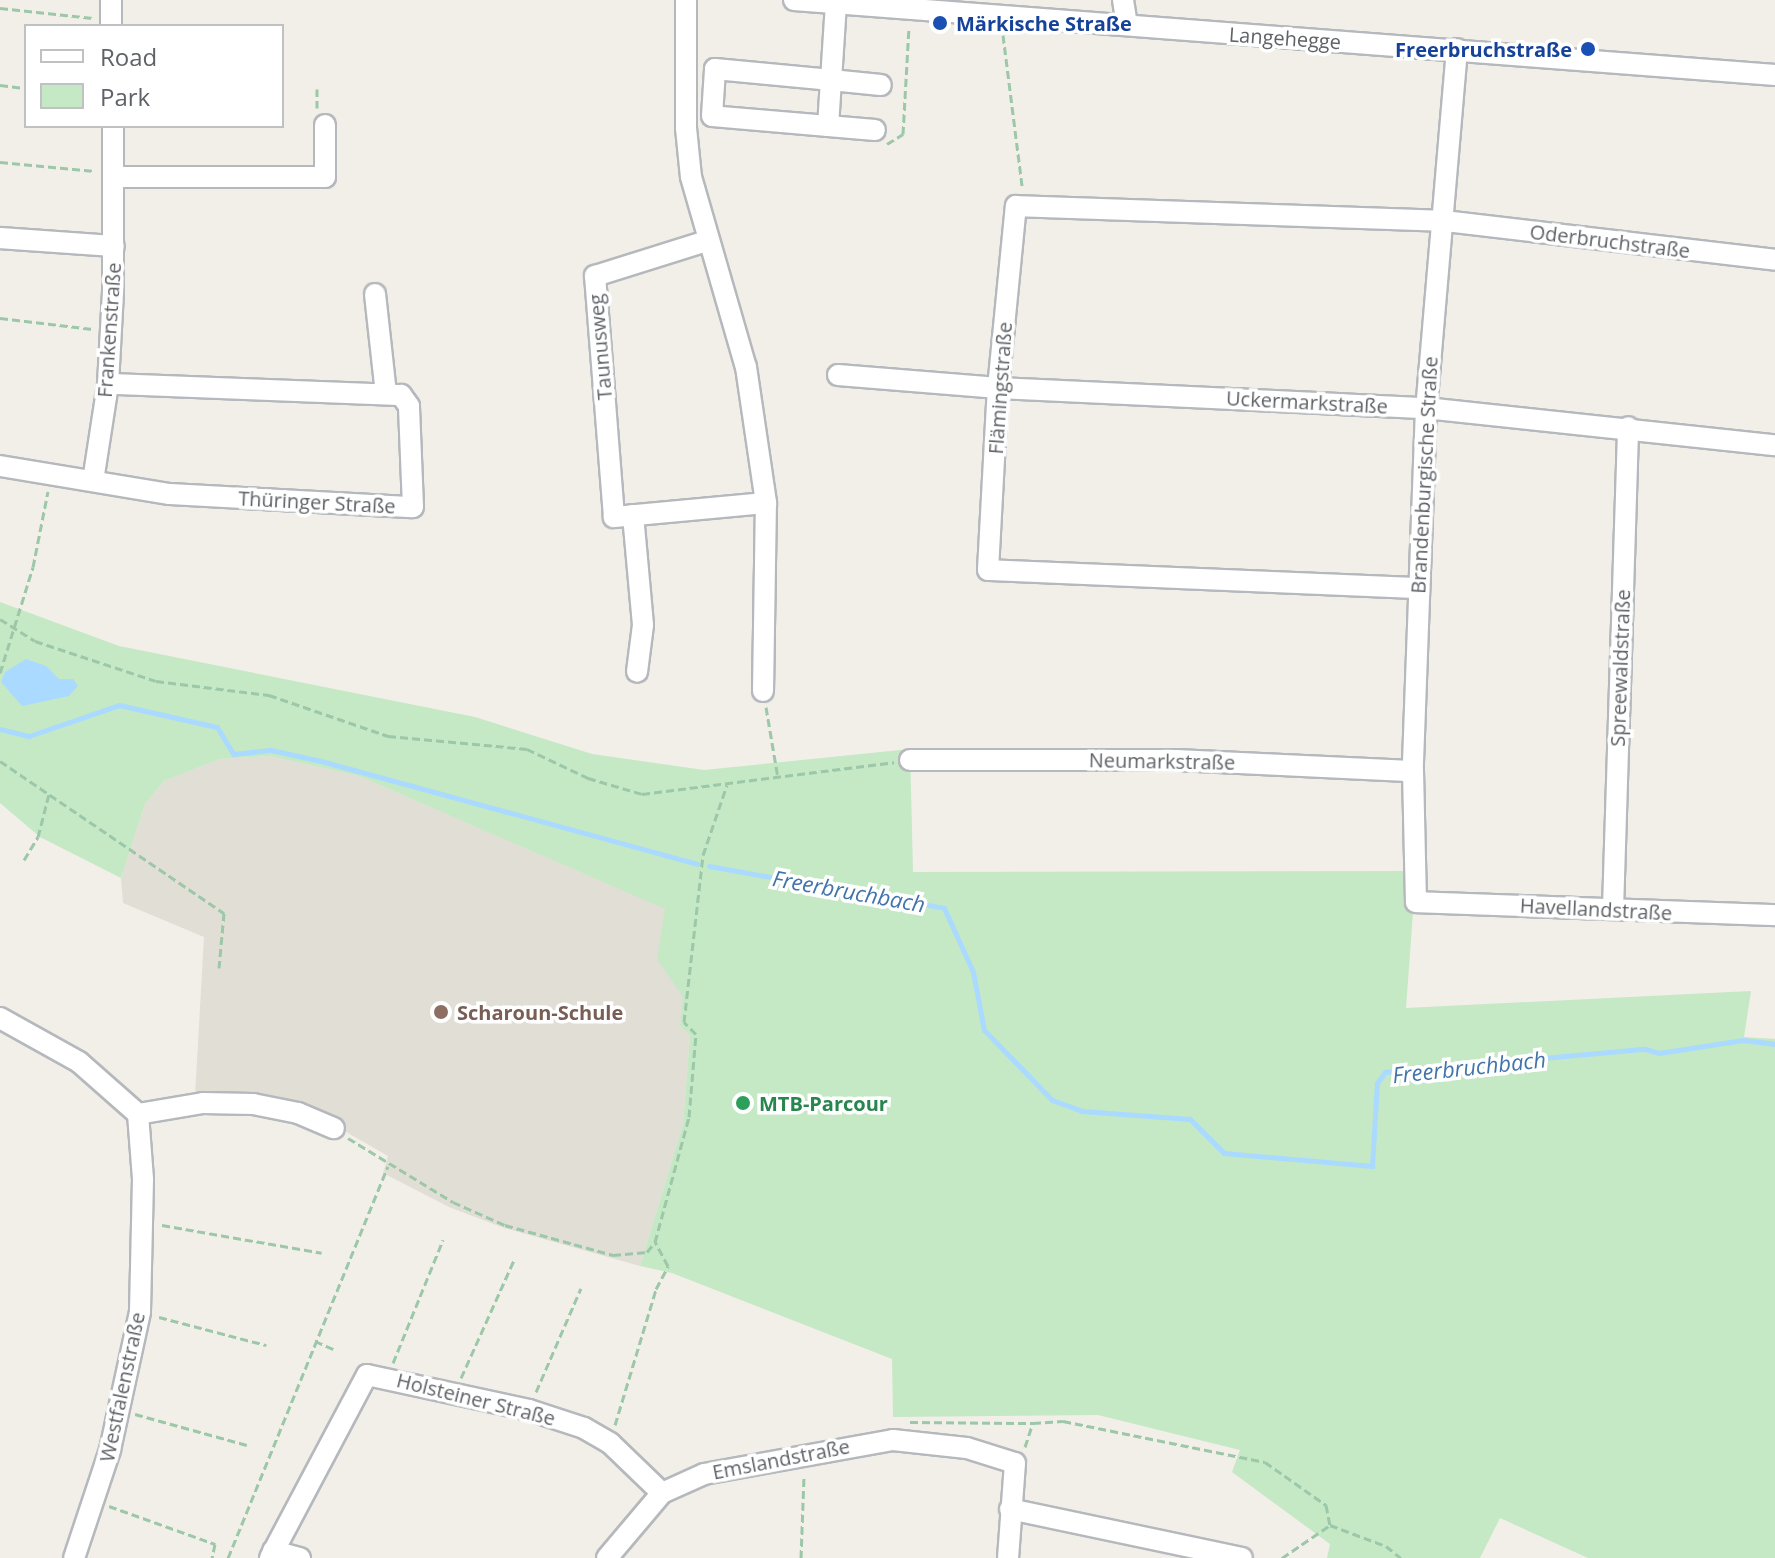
<!DOCTYPE html>
<meta charset="utf-8">
<style>
body{margin:0}
#map{position:relative;width:1775px;height:1558px;overflow:hidden;background:#f1efe8;font-family:"Open Sans",sans-serif}
div>[style]{position:absolute}
.education>*{inset:0;background:#e1ded6}
.green>*{inset:0;background:#c5e8c5}
.water>*{inset:0;background:#aadaff}
.stream>*{height:5px;margin:-2.5px;padding:0 2.5px;transform-origin:2.5px;border-radius:2.5px;background:#aadaff}
.path>*{height:3px;margin-top:-1.5px;transform-origin:0;background:repeating-linear-gradient(90deg,#9cc7a9 0 8px,transparent 0 12px)}
.roads{filter:drop-shadow(2px 0 #b5b8bc) drop-shadow(-2px 0 #b5b8bc) drop-shadow(0 2px #b5b8bc) drop-shadow(0 -2px #b5b8bc)}
.minor>*{height:20px;margin:-10px;padding:0 10px;transform-origin:10px;border-radius:10px;background:#fff}
.dots>*{width:22px;height:22px;translate:-50% -50%;box-sizing:border-box;border:4px solid #fff;border-radius:50%}
span{translate:-50% -50%;white-space:nowrap;text-align:center;line-height:1.15;-webkit-text-stroke:7px #fff;paint-order:stroke}
.transit-label{font-size:20px;color:#164399;font-weight:700}
.left{translate:0 -50%;text-align:left}
.right{translate:-100% -50%;text-align:right}
.street-label{font-size:20px;color:#5f6368}
.education-label{font-size:20px;color:#785e54;font-weight:700}
.leisure-label{font-size:20px;color:#27864d;font-weight:700}
.water-label{font-size:22px;color:#4174aa;font-style:italic}
.legend{position:absolute;left:24px;top:24px;width:260px;height:104px;box-sizing:border-box;background:#fff;border:2px solid #bfc1c3;margin:0;padding:10px 14px;list-style:none;font-size:24px;color:#5f6368}
.legend li{display:flex;align-items:center;gap:16px;height:40px}
.legend b{width:40px;border:2px solid #bfc1c3}
</style>
<div id="map">
<div class="education">
<div style="clip-path:polygon(269px 756px,359px 776px,666px 909px,658px 959px,684px 997px,680px 1026px,690px 1035px,683px 1124px,640px 1266px,504px 1228px,449px 1207px,383px 1173px,388px 1156px,327px 1121px,195px 1096px,204px 937px,123px 903px,121px 878px,145px 804px,164px 781px,220px 759px)"></div>
</div>
<div class="green">
<div style="clip-path:polygon(0 602px,119px 646px,475px 717px,592px 754px,704px 770px,910px 749px,913px 872px,1416px 871px,1406px 1008px,1751px 991px,1744px 1037px,1775px 1039px,1775px 1558px,1588px 1558px,1500px 1518px,1480px 1558px,1327px 1558px,1330px 1544px,1232px 1472px,1240px 1450px,1098px 1415px,893px 1417px,892px 1359px,672px 1273px,640px 1266px,683px 1124px,690px 1035px,680px 1026px,683px 997px,657px 959px,665px 909px,359px 776px,269px 756px,220px 759px,164px 781px,145px 804px,121px 878px,40px 837px,0 803px)"></div>
</div>
<div class="water">
<div style="clip-path:polygon(26px 659px,46px 666px,59px 679px,73px 679px,78px 686px,69px 696px,22px 706px,1px 682px,5px 672px)"></div>
</div>
<div class="stream">
<div style="left:0;top:729px;width:30px;rotate:14deg"></div>
<div style="left:29px;top:736px;width:95px;rotate:-19deg"></div>
<div style="left:119px;top:705px;width:100px;rotate:12.7deg"></div>
<div style="left:217px;top:727px;width:31px;rotate:59deg"></div>
<div style="left:233px;top:754px;width:38px;rotate:-6deg"></div>
<div style="left:271px;top:750px;width:51px;rotate:12.4deg"></div>
<div style="left:321px;top:761px;width:390px;rotate:15.3deg"></div>
<div style="left:709px;top:866px;width:239px;rotate:10.1deg"></div>
<div style="left:944px;top:908px;width:70px;rotate:65.6deg"></div>
<div style="left:973px;top:972px;width:59px;rotate:79.3deg"></div>
<div style="left:984px;top:1030px;width:98px;rotate:45.8deg"></div>
<div style="left:1052px;top:1100px;width:32px;rotate:20deg"></div>
<div style="left:1082px;top:1111px;width:108px;rotate:4.2deg"></div>
<div style="left:1190px;top:1119px;width:48px;rotate:45deg"></div>
<div style="left:1224px;top:1153px;width:149px;rotate:5deg"></div>
<div style="left:1372px;top:1166px;width:83px;rotate:-86.6deg"></div>
<div style="left:1377px;top:1083px;width:14px;rotate:-54deg"></div>
<div style="left:1385px;top:1072px;width:261px;rotate:-5.1deg"></div>
<div style="left:1645px;top:1049px;width:15px;rotate:16deg"></div>
<div style="left:1659px;top:1053px;width:85px;rotate:-8.8deg"></div>
<div style="left:1743px;top:1040px;width:32px;rotate:7deg"></div>
</div>
<div class="path">
<div style="left:0;top:8px;width:93px;rotate:6.2deg"></div>
<div style="left:1003px;top:35px;width:152px;rotate:82.8deg"></div>
<div style="left:0;top:85px;width:26px;rotate:7deg"></div>
<div style="left:317px;top:89px;width:19px;rotate:90deg"></div>
<div style="left:887px;top:144px;width:19px;rotate:-32deg"></div>
<div style="left:903px;top:134px;width:106px;rotate:-86.8deg"></div>
<div style="left:0;top:162px;width:95px;rotate:5.4deg"></div>
<div style="left:0;top:318px;width:93px;rotate:6.8deg"></div>
<div style="left:0;top:619px;width:41px;rotate:32.2deg"></div>
<div style="left:35px;top:641px;width:127px;rotate:18.3deg"></div>
<div style="left:156px;top:681px;width:114px;rotate:7.1deg"></div>
<div style="left:269px;top:695px;width:126px;rotate:19deg"></div>
<div style="left:388px;top:736px;width:140px;rotate:5.3deg"></div>
<div style="left:527px;top:749px;width:68px;rotate:25.4deg"></div>
<div style="left:588px;top:778px;width:56px;rotate:16.5deg"></div>
<div style="left:642px;top:794px;width:254px;rotate:-7.2deg"></div>
<div style="left:0;top:673px;width:111px;rotate:-72.7deg"></div>
<div style="left:33px;top:567px;width:77px;rotate:-78.8deg"></div>
<div style="left:766px;top:707px;width:72px;rotate:80.4deg"></div>
<div style="left:0;top:761px;width:271px;rotate:34.2deg"></div>
<div style="left:224px;top:913px;width:55px;rotate:95.2deg"></div>
<div style="left:24px;top:860px;width:27px;rotate:-59deg"></div>
<div style="left:38px;top:837px;width:44px;rotate:-75.7deg"></div>
<div style="left:348px;top:1138px;width:123px;rotate:31.4deg"></div>
<div style="left:453px;top:1202px;width:57px;rotate:23.9deg"></div>
<div style="left:505px;top:1225px;width:112px;rotate:15.5deg"></div>
<div style="left:613px;top:1255px;width:34px;rotate:-5deg"></div>
<div style="left:647px;top:1252px;width:13px;rotate:-51deg"></div>
<div style="left:655px;top:1242px;width:130px;rotate:-74.8deg"></div>
<div style="left:689px;top:1117px;width:83px;rotate:-85.2deg"></div>
<div style="left:696px;top:1034px;width:17px;rotate:-135deg"></div>
<div style="left:684px;top:1022px;width:168px;rotate:-83.5deg"></div>
<div style="left:703px;top:855px;width:74px;rotate:-71.1deg"></div>
<div style="left:162px;top:1225px;width:162px;rotate:9.9deg"></div>
<div style="left:159px;top:1317px;width:111px;rotate:14.7deg"></div>
<div style="left:315px;top:1341px;width:22px;rotate:24deg"></div>
<div style="left:393px;top:1363px;width:133px;rotate:-67.9deg"></div>
<div style="left:461px;top:1378px;width:129px;rotate:-65.8deg"></div>
<div style="left:536px;top:1392px;width:113px;rotate:-66.6deg"></div>
<div style="left:135px;top:1414px;width:116px;rotate:15.5deg"></div>
<div style="left:910px;top:1422px;width:123px;rotate:0.5deg"></div>
<div style="left:615px;top:1425px;width:142px;rotate:-73.2deg"></div>
<div style="left:656px;top:1289px;width:26px;rotate:-62deg"></div>
<div style="left:668px;top:1266px;width:27px;rotate:-118deg"></div>
<div style="left:1025px;top:1447px;width:25px;rotate:-72deg"></div>
<div style="left:1033px;top:1423px;width:30px;rotate:-4deg"></div>
<div style="left:1063px;top:1421px;width:206px;rotate:11.5deg"></div>
<div style="left:1265px;top:1462px;width:75px;rotate:35.2deg"></div>
<div style="left:1326px;top:1505px;width:20px;rotate:79deg"></div>
<div style="left:1330px;top:1525px;width:60px;rotate:20.6deg"></div>
<div style="left:1386px;top:1546px;width:19px;rotate:39deg"></div>
<div style="left:109px;top:1506px;width:113px;rotate:19.7deg"></div>
<div style="left:215px;top:1544px;width:14px;rotate:102deg"></div>
<div style="left:228px;top:1558px;width:423px;rotate:-67.8deg"></div>
<div style="left:801px;top:1558px;width:83px;rotate:-87.9deg"></div>
<div style="left:1282px;top:1558px;width:58px;rotate:-34.5deg"></div>
</div>
<div class="roads">
<div class="minor">
<div style="left:686px;top:0;width:128px;rotate:90deg"></div>
<div style="left:686px;top:128px;width:49px;rotate:84.2deg"></div>
<div style="left:691px;top:177px;width:198px;rotate:73.9deg"></div>
<div style="left:746px;top:367px;width:137px;rotate:81.6deg"></div>
<div style="left:766px;top:503px;width:153px;rotate:174.7deg"></div>
<div style="left:614px;top:517px;width:242px;rotate:-94.5deg"></div>
<div style="left:595px;top:276px;width:117px;rotate:-17.4deg"></div>
<div style="left:794px;top:0;width:984px;rotate:4.37deg"></div>
<div style="left:1123px;top:0;width:25px;rotate:81deg"></div>
<div style="left:836px;top:3px;width:77px;rotate:93.7deg"></div>
<div style="left:831px;top:80px;width:50px;rotate:5.7deg"></div>
<div style="left:111px;top:26px;width:26px;rotate:-90deg"></div>
<div style="left:1457px;top:49px;width:360px;rotate:94.9deg"></div>
<div style="left:1426px;top:408px;width:363px;rotate:92.1deg"></div>
<div style="left:1413px;top:771px;width:131px;rotate:88.7deg"></div>
<div style="left:1416px;top:902px;width:359px;rotate:2.1deg"></div>
<div style="left:828px;top:126px;width:116px;rotate:-175.1deg"></div>
<div style="left:712px;top:116px;width:47px;rotate:-86.3deg"></div>
<div style="left:715px;top:69px;width:117px;rotate:5.4deg"></div>
<div style="left:831px;top:80px;width:46px;rotate:93.7deg"></div>
<div style="left:828px;top:126px;width:47px;rotate:4.9deg"></div>
<div style="left:115px;top:177px;width:210px"></div>
<div style="left:325px;top:177px;width:52px;rotate:-90deg"></div>
<div style="left:0;top:238px;width:114px;rotate:4deg"></div>
<div style="left:375px;top:294px;width:100px;rotate:83.7deg"></div>
<div style="left:838px;top:375px;width:161px;rotate:4.6deg"></div>
<div style="left:998px;top:388px;width:428px;rotate:2.7deg"></div>
<div style="left:1426px;top:408px;width:351px;rotate:6.1deg"></div>
<div style="left:0;top:466px;width:172px;rotate:9.4deg"></div>
<div style="left:170px;top:494px;width:243px;rotate:3.1deg"></div>
<div style="left:413px;top:507px;width:101px;rotate:-92.3deg"></div>
<div style="left:409px;top:406px;width:14px;rotate:-126deg"></div>
<div style="left:401px;top:395px;width:293px;rotate:-177.8deg"></div>
<div style="left:93px;top:481px;width:98px;rotate:-81.2deg"></div>
<div style="left:108px;top:384px;width:93px;rotate:-86.9deg"></div>
<div style="left:113px;top:291px;width:165px;rotate:-90deg"></div>
<div style="left:633px;top:515px;width:110px;rotate:84.8deg"></div>
<div style="left:643px;top:625px;width:47px;rotate:97.3deg"></div>
<div style="left:1417px;top:588px;width:429px;rotate:-177.6deg"></div>
<div style="left:988px;top:570px;width:182px;rotate:-86.9deg"></div>
<div style="left:998px;top:388px;width:183px;rotate:-84.4deg"></div>
<div style="left:1016px;top:206px;width:429px;rotate:2deg"></div>
<div style="left:1445px;top:221px;width:332px;rotate:6.7deg"></div>
<div style="left:763px;top:691px;width:188px;rotate:-89.1deg"></div>
<div style="left:910px;top:760px;width:266px"></div>
<div style="left:1176px;top:760px;width:237px;rotate:2.7deg"></div>
<div style="left:1613px;top:909px;width:482px;rotate:-88.2deg"></div>
<div style="left:0;top:1018px;width:90px;rotate:29.1deg"></div>
<div style="left:79px;top:1062px;width:79px;rotate:41.4deg"></div>
<div style="left:138px;top:1114px;width:65px;rotate:85.6deg"></div>
<div style="left:143px;top:1179px;width:133px;rotate:91.3deg"></div>
<div style="left:140px;top:1312px;width:141px;rotate:102.3deg"></div>
<div style="left:110px;top:1450px;width:114px;rotate:108.4deg"></div>
<div style="left:138px;top:1114px;width:66px;rotate:-9.6deg"></div>
<div style="left:203px;top:1103px;width:50px;rotate:1.1deg"></div>
<div style="left:253px;top:1104px;width:46px;rotate:11.3deg"></div>
<div style="left:298px;top:1113px;width:39px;rotate:23deg"></div>
<div style="left:1010px;top:1509px;width:237px;rotate:11.9deg"></div>
<div style="left:273px;top:1551px;width:28px;rotate:15deg"></div>
<div style="left:270px;top:1558px;width:207px;rotate:-62.1deg"></div>
<div style="left:367px;top:1375px;width:166px;rotate:12.2deg"></div>
<div style="left:529px;top:1410px;width:58px;rotate:18.1deg"></div>
<div style="left:584px;top:1428px;width:30px;rotate:30deg"></div>
<div style="left:610px;top:1443px;width:72px;rotate:43.9deg"></div>
<div style="left:607px;top:1558px;width:85px;rotate:-49.8deg"></div>
<div style="left:662px;top:1493px;width:46px;rotate:-24.3deg"></div>
<div style="left:704px;top:1474px;width:192px;rotate:-10.2deg"></div>
<div style="left:893px;top:1440px;width:74px;rotate:6.2deg"></div>
<div style="left:967px;top:1448px;width:50px;rotate:17.4deg"></div>
<div style="left:1015px;top:1463px;width:95px;rotate:94.2deg"></div>
</div>
</div>
<div class="dots">
<div style="left:940px;top:23px;background:#1a4fb4"></div>
<div style="left:1588px;top:49px;background:#1a4fb4"></div>
<div style="left:441px;top:1012px;background:#8d6e63"></div>
<div style="left:743px;top:1103px;background:#2e9e5b"></div>
</div>
<div class="transit-label">
<span class="left" style="left:956px;top:23px">Märkische Straße</span>
<span class="right" style="left:1572px;top:49px">Freerbruchstraße</span>
</div>
<div class="street-label">
<span style="left:1285px;top:38px;rotate:4deg">Langehegge</span>
<span style="left:1610px;top:241px;rotate:7deg">Oderbruchstraße</span>
<span style="left:109px;top:330px;rotate:-86deg">Frankenstraße</span>
<span style="left:600px;top:347px;rotate:-95deg">Taunusweg</span>
<span style="left:1000px;top:388px;rotate:-86deg">Flämingstraße</span>
<span style="left:1307px;top:402px;rotate:3deg">Uckermarkstraße</span>
<span style="left:1424px;top:475px;rotate:-87deg">Brandenburgische Straße</span>
<span style="left:317px;top:502px;rotate:3deg">Thüringer Straße</span>
<span style="left:1620px;top:668px;rotate:-88deg">Spreewaldstraße</span>
<span style="left:1162px;top:761px;rotate:1deg">Neumarkstraße</span>
<span style="left:1596px;top:909px;rotate:3deg">Havellandstraße</span>
<span style="left:122px;top:1387px;rotate:-78deg">Westfalenstraße</span>
<span style="left:476px;top:1399px;rotate:14deg">Holsteiner Straße</span>
<span style="left:781px;top:1459px;rotate:-11deg">Emslandstraße</span>
</div>
<div class="education-label">
<span class="left" style="left:457px;top:1012px">Scharoun-Schule</span>
</div>
<div class="leisure-label">
<span class="left" style="left:759px;top:1103px">MTB-Parcour</span>
</div>
<div class="water-label">
<span style="left:849px;top:891px;rotate:10deg">Freerbruchbach</span>
<span style="left:1469px;top:1067px;rotate:-6deg">Freerbruchbach</span>
</div>
<ul class="legend">
<li><b style="height:10px;background:#fff"></b>Road</li>
<li><b style="height:22px;background:#c5e8c5"></b>Park</li>
</ul>
</div>
